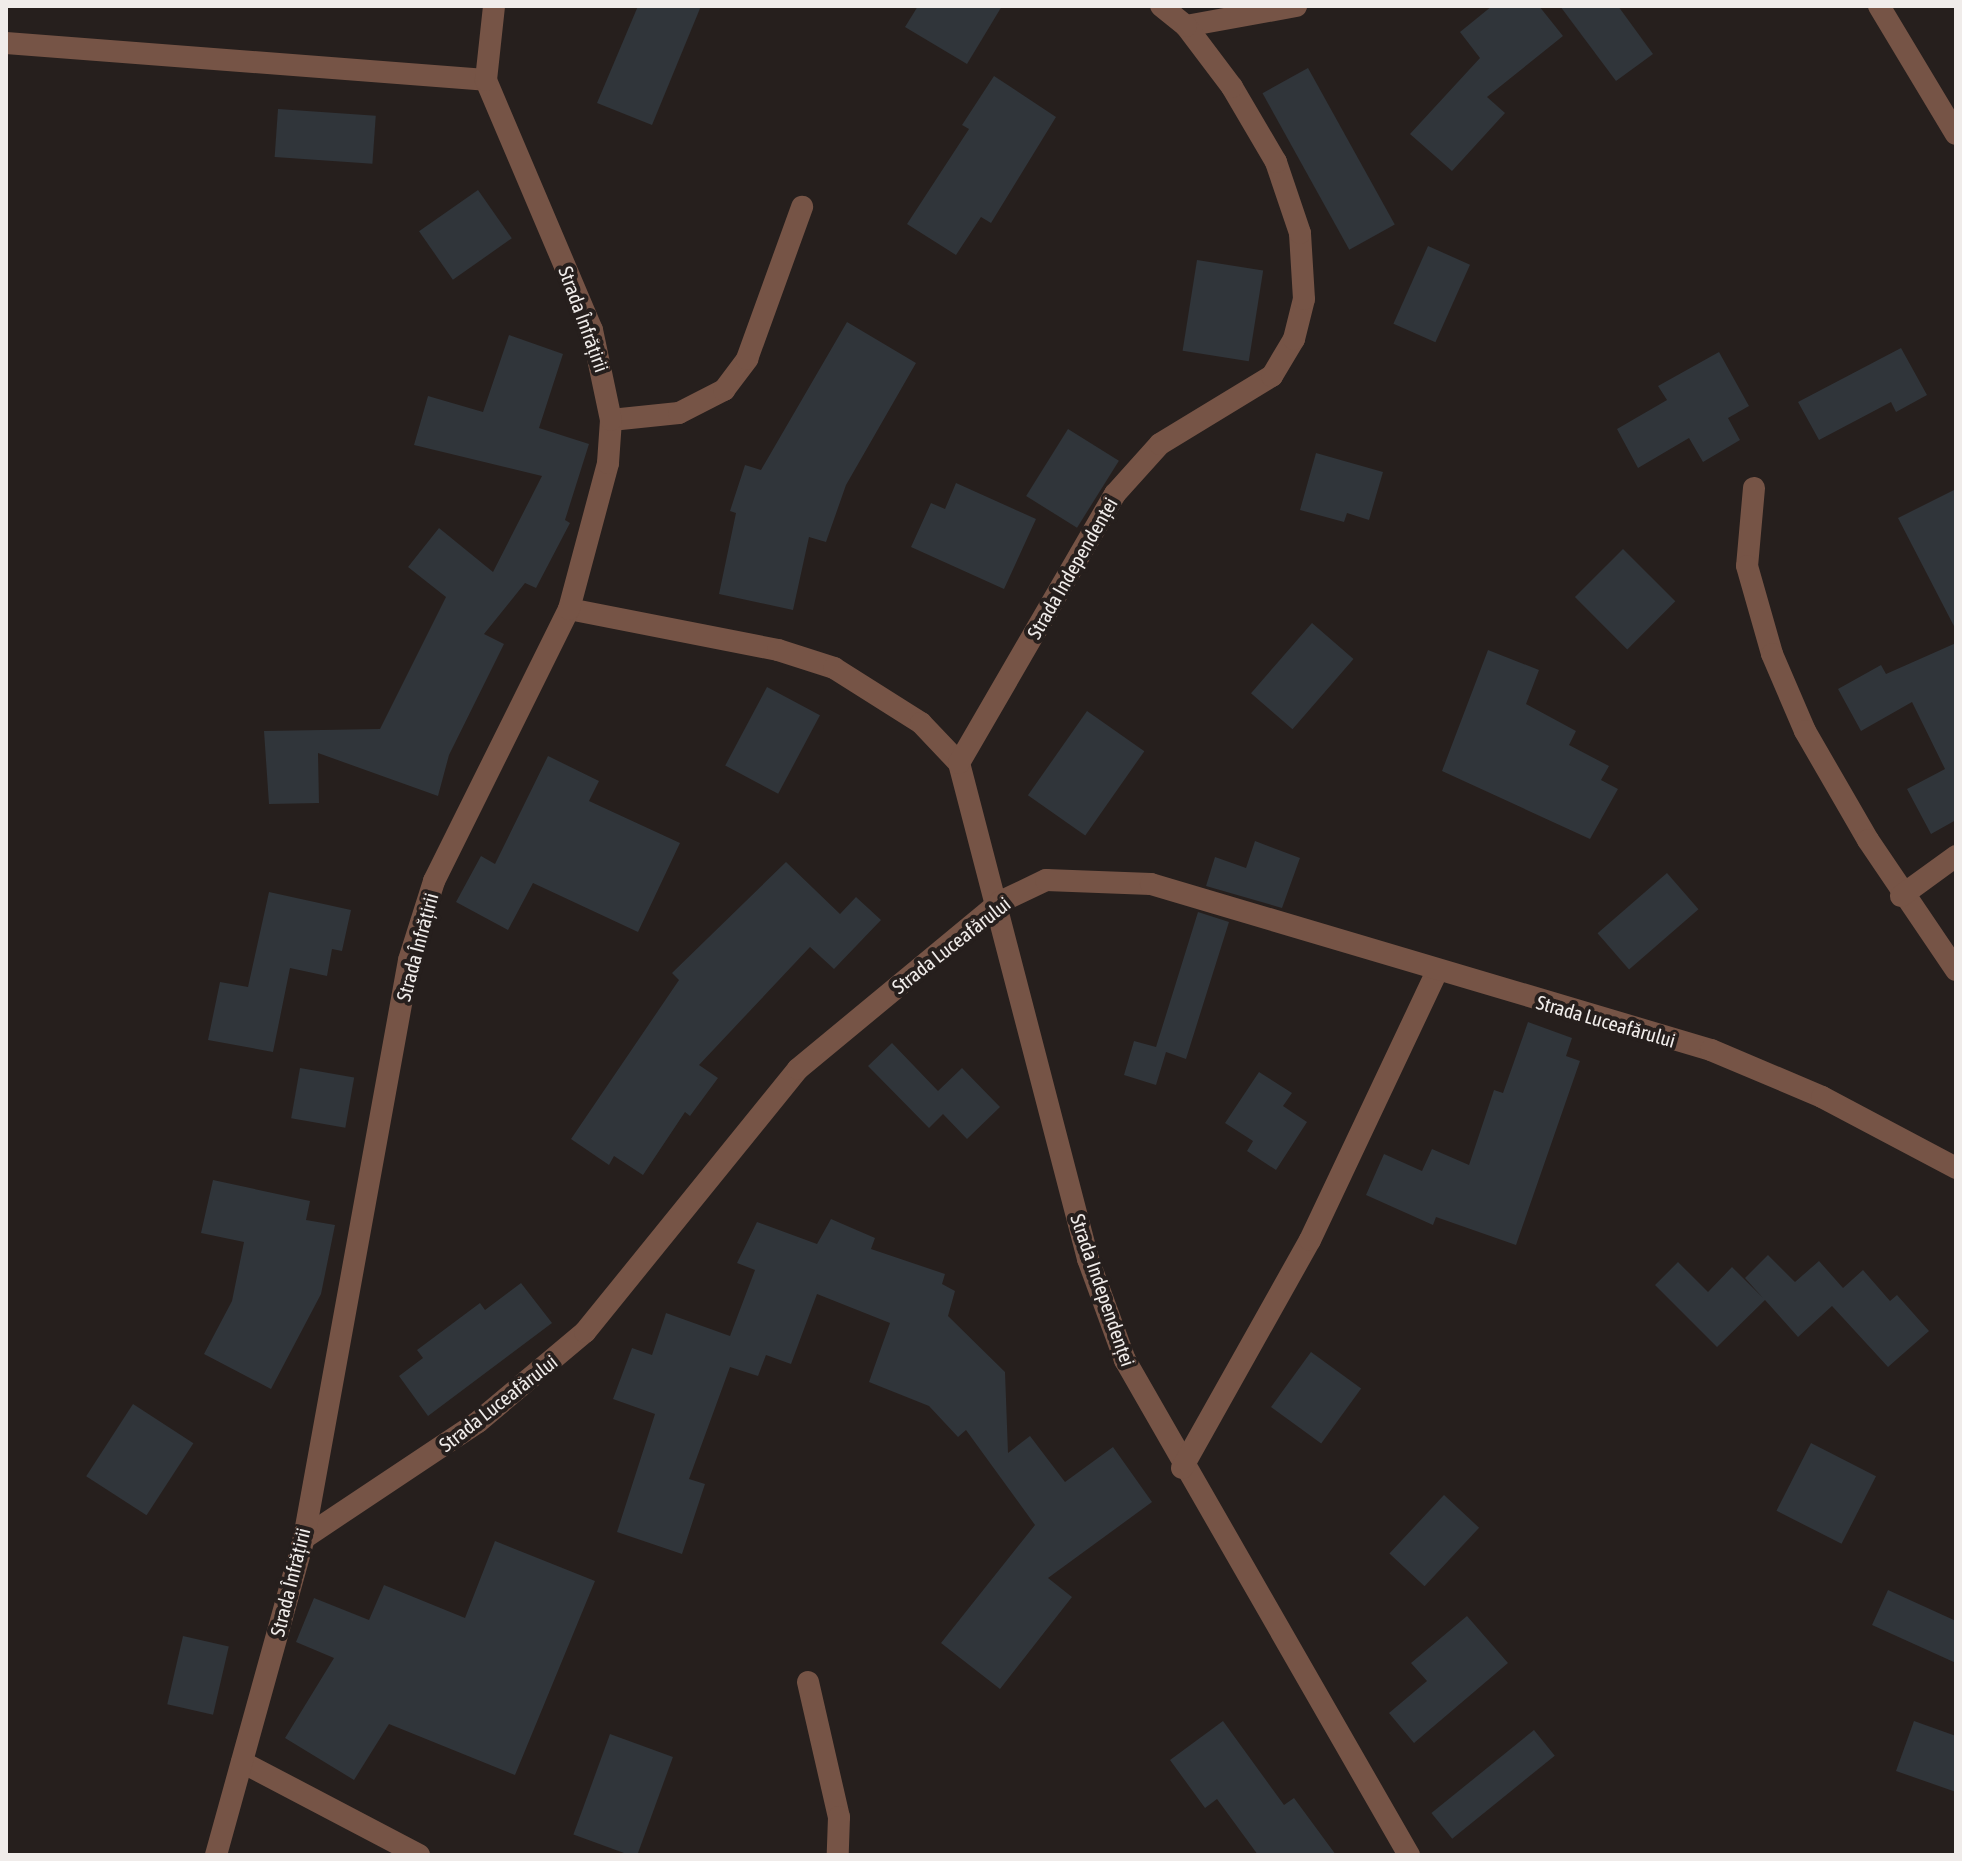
<!DOCTYPE html>
<meta charset="utf-8">
<style>
body{margin:0}
#map{position:relative;width:1962px;height:1861px;overflow:hidden;background:#261f1d;font-family:"Asap Condensed",sans-serif}
div>[style]{position:absolute}
.building>*{inset:0;background:#30353a;transform-origin:0 0}
.minor>*{height:22px;margin:-11px;padding:0 11px;transform-origin:11px;border-radius:11px;background:#765446}
span{translate:-50% -50%;white-space:nowrap;text-align:center;line-height:1.15;-webkit-text-stroke:8px #261f1d;paint-order:stroke}
.street-label{font-size:20px;color:#f0ecea}
.frame{position:absolute;inset:0;border:8px solid #f0ecea;pointer-events:none}
</style>
<div id="map">
<div class="building">
<div style="clip-path:polygon(638px 6px,701px 6px,652px 125px,597px 103px)"></div>
<div style="clip-path:polygon(918px 6px,1002px 6px,967px 64px,905px 27px)"></div>
<div style="clip-path:polygon(1492px 6px,1539px 6px,1563px 36px,1487px 97px,1505px 113px,1452px 171px,1410px 134px,1480px 58px,1460px 32px)"></div>
<div style="clip-path:polygon(1560px 6px,1618px 6px,1653px 54px,1616px 81px)"></div>
<div style="left:1308px;top:68px;width:179px;height:52px;rotate:61deg"></div>
<div style="clip-path:polygon(994px 76px,1056px 117px,991px 223px,981px 217px,956px 255px,907px 224px,969px 129px,962px 125px)"></div>
<div style="left:278px;top:109px;width:98px;height:48px;rotate:4deg"></div>
<div style="left:478px;top:190px;width:59px;height:72px;rotate:55deg"></div>
<div style="left:1428px;top:246px;width:46px;height:85px;rotate:24deg"></div>
<div style="left:1197px;top:260px;width:67px;height:92px;rotate:9deg"></div>
<div style="clip-path:polygon(847px 322px,916px 363px,846px 485px,826px 542px,809px 537px,793px 610px,719px 594px,736px 513px,730px 511px,745px 465px,761px 470px)"></div>
<div style="clip-path:polygon(509px 335px,563px 354px,539px 428px,589px 444px,565px 520px,570px 523px,536px 588px,525px 583px,484px 634px,504px 644px,449px 755px,438px 796px,318px 753px,319px 803px,269px 804px,264px 731px,380px 729px,446px 597px,408px 567px,439px 528px,493px 572px,542px 476px,414px 445px,428px 396px,483px 412px)"></div>
<div style="clip-path:polygon(1901px 348px,1927px 395px,1896px 412px,1891px 402px,1819px 440px,1798px 402px)"></div>
<div style="clip-path:polygon(1719px 352px,1749px 406px,1728px 418px,1740px 440px,1703px 462px,1689px 438px,1638px 468px,1617px 429px,1667px 400px,1658px 386px)"></div>
<div style="left:1068px;top:429px;width:60px;height:79px;rotate:32deg"></div>
<div style="clip-path:polygon(1316px 453px,1383px 472px,1369px 520px,1347px 513px,1344px 522px,1300px 510px)"></div>
<div style="clip-path:polygon(956px 483px,1036px 519px,1004px 589px,911px 547px,931px 503px,945px 509px)"></div>
<div style="clip-path:polygon(1956px 489px,1956px 630px,1898px 518px)"></div>
<div style="left:1623px;top:549px;width:74px;height:68px;rotate:45deg"></div>
<div style="left:1312px;top:623px;width:55px;height:93px;rotate:41deg"></div>
<div style="clip-path:polygon(1956px 643px,1956px 820px,1931px 834px,1907px 789px,1945px 769px,1912px 702px,1861px 731px,1838px 689px,1881px 665px,1886px 674px)"></div>
<div style="clip-path:polygon(1488px 650px,1539px 670px,1526px 704px,1576px 731px,1569px 745px,1609px 766px,1601px 780px,1618px 789px,1590px 839px,1442px 771px)"></div>
<div style="left:767px;top:687px;width:60px;height:89px;rotate:28deg"></div>
<div style="left:1087px;top:711px;width:70px;height:103px;rotate:35deg"></div>
<div style="clip-path:polygon(548px 756px,599px 781px,589px 801px,680px 843px,638px 932px,533px 883px,508px 930px,456px 902px,481px 856px,495px 864px)"></div>
<div style="clip-path:polygon(1255px 841px,1300px 858px,1282px 908px,1206px 886px,1215px 857px,1246px 868px)"></div>
<div style="clip-path:polygon(786px 862px,840px 914px,856px 897px,881px 920px,834px 969px,810px 947px,699px 1065px,718px 1078px,690px 1116px,685px 1112px,643px 1175px,614px 1156px,609px 1165px,571px 1139px,679px 980px,672px 973px)"></div>
<div style="left:1667px;top:873px;width:48px;height:92px;rotate:49deg"></div>
<div style="clip-path:polygon(269px 892px,351px 910px,342px 951px,332px 949px,327px 976px,290px 968px,273px 1052px,208px 1040px,220px 982px,248px 987px)"></div>
<div style="clip-path:polygon(1198px 912px,1229px 922px,1186px 1059px,1166px 1052px,1156px 1085px,1124px 1075px,1134px 1041px,1156px 1047px)"></div>
<div style="clip-path:polygon(1528px 1022px,1572px 1038px,1566px 1056px,1580px 1061px,1516px 1245px,1436px 1217px,1433px 1225px,1366px 1195px,1384px 1154px,1422px 1171px,1432px 1149px,1469px 1165px,1494px 1090px,1503px 1093px)"></div>
<div style="clip-path:polygon(892px 1043px,938px 1091px,962px 1068px,1000px 1107px,967px 1139px,943px 1114px,929px 1128px,868px 1066px)"></div>
<div style="left:300px;top:1068px;width:55px;height:51px;rotate:10deg"></div>
<div style="clip-path:polygon(1259px 1072px,1292px 1093px,1283px 1106px,1307px 1122px,1276px 1170px,1247px 1151px,1253px 1141px,1225px 1123px)"></div>
<div style="clip-path:polygon(213px 1180px,310px 1201px,306px 1220px,335px 1225px,321px 1294px,271px 1389px,204px 1354px,232px 1301px,244px 1242px,201px 1233px)"></div>
<div style="clip-path:polygon(831px 1219px,875px 1238px,871px 1249px,945px 1274px,942px 1284px,955px 1291px,948px 1316px,1005px 1372px,1008px 1453px,1030px 1436px,1065px 1482px,1113px 1447px,1152px 1502px,1048px 1578px,1072px 1597px,1000px 1689px,941px 1643px,1035px 1525px,966px 1430px,958px 1437px,929px 1406px,869px 1382px,890px 1323px,817px 1294px,791px 1364px,766px 1355px,758px 1376px,730px 1367px,689px 1479px,705px 1484px,682px 1554px,617px 1532px,655px 1414px,613px 1399px,632px 1348px,652px 1355px,666px 1313px,730px 1336px,755px 1270px,737px 1263px,757px 1222px,817px 1244px)"></div>
<div style="clip-path:polygon(1768px 1255px,1795px 1282px,1819px 1261px,1843px 1288px,1863px 1270px,1890px 1301px,1897px 1295px,1929px 1331px,1888px 1367px,1832px 1306px,1798px 1337px,1765px 1300px,1717px 1347px,1655px 1285px,1678px 1262px,1708px 1292px,1732px 1267px,1763px 1298px,1745px 1278px)"></div>
<div style="clip-path:polygon(521px 1283px,552px 1323px,428px 1416px,399px 1376px,423px 1358px,417px 1350px,480px 1303px,485px 1310px)"></div>
<div style="left:1311px;top:1352px;width:62px;height:68px;rotate:36deg"></div>
<div style="left:133px;top:1404px;width:72px;height:86px;rotate:33deg"></div>
<div style="left:1811px;top:1443px;width:73px;height:76px;rotate:27deg"></div>
<div style="left:1444px;top:1495px;width:48px;height:80px;rotate:43deg"></div>
<div style="clip-path:polygon(495px 1541px,595px 1581px,515px 1775px,389px 1724px,354px 1780px,285px 1738px,334px 1658px,296px 1642px,314px 1598px,369px 1620px,384px 1585px,465px 1618px)"></div>
<div style="clip-path:polygon(1888px 1590px,1956px 1621px,1956px 1663px,1872px 1625px)"></div>
<div style="clip-path:polygon(1467px 1616px,1508px 1663px,1414px 1743px,1389px 1713px,1427px 1681px,1411px 1663px)"></div>
<div style="left:183px;top:1636px;width:47px;height:70px;rotate:13deg"></div>
<div style="clip-path:polygon(1223px 1721px,1284px 1805px,1294px 1798px,1336px 1855px,1258px 1855px,1217px 1799px,1205px 1808px,1170px 1760px)"></div>
<div style="clip-path:polygon(1914px 1721px,1956px 1736px,1956px 1792px,1896px 1771px)"></div>
<div style="left:1534px;top:1730px;width:33px;height:132px;rotate:51deg"></div>
<div style="left:610px;top:1734px;width:67px;height:107px;rotate:20deg"></div>
</div>
<div class="minor">
<div style="left:1879px;top:6px;width:149px;rotate:59deg"></div>
<div style="left:1186px;top:26px;width:112px;rotate:-10.3deg"></div>
<div style="left:6px;top:43px;width:481px;rotate:4.4deg"></div>
<div style="left:611px;top:420px;width:68px;rotate:-5.9deg"></div>
<div style="left:679px;top:413px;width:51px;rotate:-27.1deg"></div>
<div style="left:724px;top:390px;width:39px;rotate:-53deg"></div>
<div style="left:747px;top:359px;width:162px;rotate:-70.1deg"></div>
<div style="left:1754px;top:488px;width:78px;rotate:95.1deg"></div>
<div style="left:1747px;top:566px;width:91px;rotate:74.1deg"></div>
<div style="left:1772px;top:654px;width:84px;rotate:66.8deg"></div>
<div style="left:1805px;top:731px;width:126px;rotate:60deg"></div>
<div style="left:1868px;top:840px;width:157px;rotate:55.9deg"></div>
<div style="left:569px;top:609px;width:213px;rotate:11.1deg"></div>
<div style="left:778px;top:650px;width:59px;rotate:17.8deg"></div>
<div style="left:834px;top:668px;width:103px;rotate:32.3deg"></div>
<div style="left:921px;top:723px;width:55px;rotate:46.5deg"></div>
<div style="left:959px;top:763px;width:513px;rotate:75.42deg"></div>
<div style="left:1088px;top:1259px;width:108px;rotate:69.9deg"></div>
<div style="left:1125px;top:1360px;width:571px;rotate:60.16deg"></div>
<div style="left:959px;top:763px;width:311px;rotate:-59.9deg"></div>
<div style="left:1115px;top:494px;width:67px;rotate:-48deg"></div>
<div style="left:1160px;top:444px;width:131px;rotate:-31.3deg"></div>
<div style="left:1272px;top:376px;width:43px;rotate:-59.3deg"></div>
<div style="left:1294px;top:339px;width:41px;rotate:-76deg"></div>
<div style="left:1304px;top:299px;width:66px;rotate:-93.5deg"></div>
<div style="left:1300px;top:233px;width:75px;rotate:-108.7deg"></div>
<div style="left:1276px;top:162px;width:87px;rotate:-120.4deg"></div>
<div style="left:1232px;top:87px;width:76px;rotate:-127deg"></div>
<div style="left:1186px;top:26px;width:32px;rotate:-141deg"></div>
<div style="left:1901px;top:896px;width:68px;rotate:-36deg"></div>
<div style="left:1182px;top:1468px;width:261px;rotate:-60.7deg"></div>
<div style="left:1310px;top:1240px;width:295px;rotate:-64.7deg"></div>
<div style="left:304px;top:1538px;width:209px;rotate:-33.7deg"></div>
<div style="left:478px;top:1422px;width:140px;rotate:-40.1deg"></div>
<div style="left:585px;top:1332px;width:338px;rotate:-51deg"></div>
<div style="left:798px;top:1069px;width:262px;rotate:-39.6deg"></div>
<div style="left:1000px;top:902px;width:51px;rotate:-25.6deg"></div>
<div style="left:1046px;top:880px;width:105px;rotate:2.2deg"></div>
<div style="left:1151px;top:884px;width:584px;rotate:16.51deg"></div>
<div style="left:1711px;top:1050px;width:121px;rotate:22.9deg"></div>
<div style="left:1822px;top:1097px;width:152px;rotate:27.9deg"></div>
<div style="left:808px;top:1682px;width:139px;rotate:77.1deg"></div>
<div style="left:839px;top:1817px;width:38px;rotate:92deg"></div>
<div style="left:242px;top:1762px;width:200px;rotate:27.7deg"></div>
<div style="left:216px;top:1855px;width:329px;rotate:-74.5deg"></div>
<div style="left:304px;top:1538px;width:587px;rotate:-79.7deg"></div>
<div style="left:409px;top:960px;width:83px;rotate:-72.4deg"></div>
<div style="left:434px;top:881px;width:304px;rotate:-63.6deg"></div>
<div style="left:569px;top:609px;width:151px;rotate:-75deg"></div>
<div style="left:608px;top:463px;width:43px;rotate:-86deg"></div>
<div style="left:611px;top:420px;width:92px;rotate:-101.9deg"></div>
<div style="left:592px;top:330px;width:272px;rotate:-113deg"></div>
<div style="left:486px;top:80px;width:74px;rotate:-83.8deg"></div>
</div>
<div class="street-label">
<span style="left:584px;top:319px;rotate:70deg">Strada Înfrățirii</span>
<span style="left:1072px;top:568px;rotate:-60deg">Strada Independenței</span>
<span style="left:951px;top:945px;rotate:-38deg">Strada Luceafărului</span>
<span style="left:417px;top:947px;rotate:-75deg">Strada Înfrățirii</span>
<span style="left:1606px;top:1021px;rotate:16deg">Strada Luceafărului</span>
<span style="left:1103px;top:1290px;rotate:71deg">Strada Independenței</span>
<span style="left:498px;top:1403px;rotate:-38deg">Strada Luceafărului</span>
<span style="left:290px;top:1582px;rotate:-76deg">Strada Înfrățirii</span>
</div>
<div class="frame"></div>
</div>
